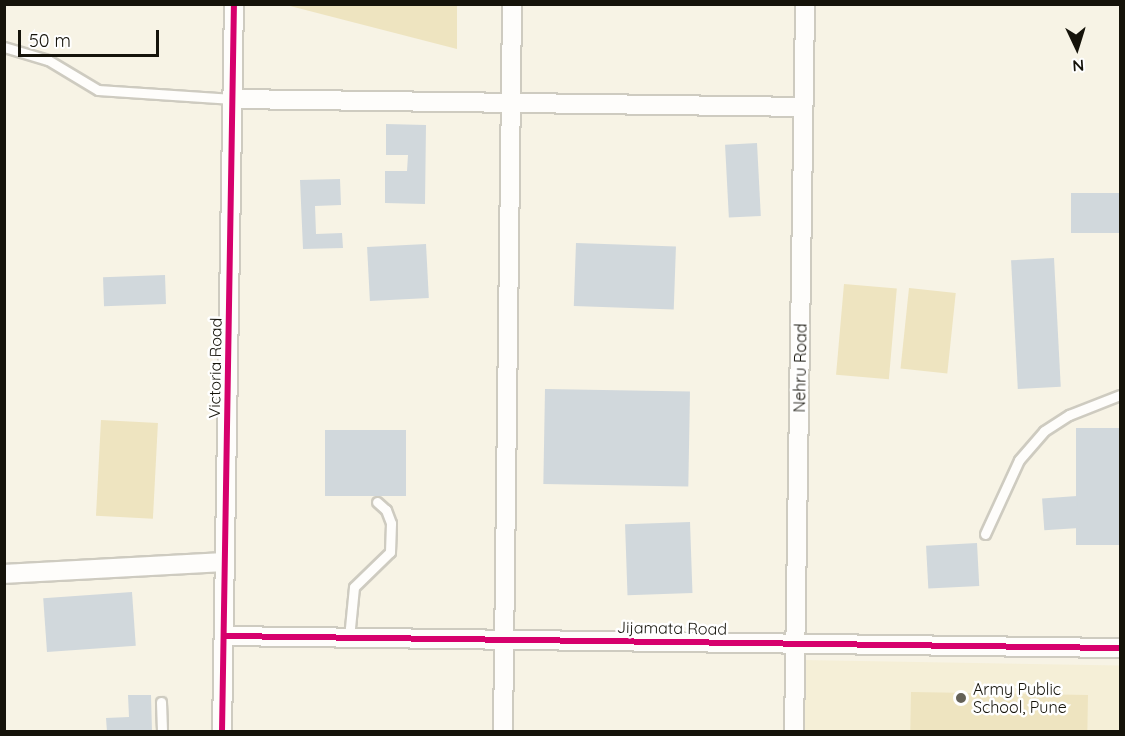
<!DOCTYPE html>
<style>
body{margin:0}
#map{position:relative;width:1125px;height:736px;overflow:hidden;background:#f7f3e5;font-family:Quicksand,sans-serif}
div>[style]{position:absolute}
.built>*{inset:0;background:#f5efd7;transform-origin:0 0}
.green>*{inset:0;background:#eee4c0;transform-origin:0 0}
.building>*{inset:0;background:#d1d8dc;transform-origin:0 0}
.roads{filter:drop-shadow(2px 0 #cecbc0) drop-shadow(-2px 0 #cecbc0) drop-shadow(0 2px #cecbc0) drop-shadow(0 -2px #cecbc0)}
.lane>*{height:9px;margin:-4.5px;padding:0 4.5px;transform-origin:4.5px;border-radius:4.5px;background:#fefdfb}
.street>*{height:18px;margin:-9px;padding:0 9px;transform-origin:9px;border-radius:9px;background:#fefdfb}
.cycleway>*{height:6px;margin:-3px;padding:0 3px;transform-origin:3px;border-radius:3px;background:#d6006c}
.dots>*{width:16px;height:16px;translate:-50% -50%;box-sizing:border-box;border:3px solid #fff;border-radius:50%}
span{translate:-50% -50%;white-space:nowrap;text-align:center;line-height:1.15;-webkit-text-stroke:5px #fff;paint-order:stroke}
.street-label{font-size:16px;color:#15130a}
.poi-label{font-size:16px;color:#15130a}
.left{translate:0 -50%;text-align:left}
.frame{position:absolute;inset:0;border:6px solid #15130a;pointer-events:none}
.north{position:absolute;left:1047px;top:18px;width:60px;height:60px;-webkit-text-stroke:4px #fff;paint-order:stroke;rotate:176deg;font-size:16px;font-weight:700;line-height:24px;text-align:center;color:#15130a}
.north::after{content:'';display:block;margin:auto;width:21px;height:27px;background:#15130a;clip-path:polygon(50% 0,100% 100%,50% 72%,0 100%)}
.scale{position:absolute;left:18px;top:30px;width:141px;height:27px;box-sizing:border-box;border:3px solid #15130a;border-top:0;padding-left:8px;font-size:18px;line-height:21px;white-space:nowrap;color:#15130a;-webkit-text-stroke:4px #fff;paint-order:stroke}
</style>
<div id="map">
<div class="built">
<div style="left:802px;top:660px;width:318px;height:72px;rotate:1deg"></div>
</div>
<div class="green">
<div style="clip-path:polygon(457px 5px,457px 49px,290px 6px,290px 4px)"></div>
<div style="left:844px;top:284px;width:53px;height:91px;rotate:5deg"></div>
<div style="left:909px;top:288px;width:47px;height:81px;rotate:6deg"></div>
<div style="left:101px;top:420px;width:57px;height:96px;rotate:3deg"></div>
<div style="left:911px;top:692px;width:177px;height:39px;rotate:1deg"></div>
</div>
<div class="building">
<div style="clip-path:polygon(386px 124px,426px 125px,425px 204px,385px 203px,385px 171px,407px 171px,408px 155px,386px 155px)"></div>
<div style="left:757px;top:143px;width:73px;height:32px;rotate:87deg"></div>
<div style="clip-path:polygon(340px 179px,341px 205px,315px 206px,316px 234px,342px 233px,343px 248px,303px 249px,300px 180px)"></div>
<div style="left:1120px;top:193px;width:40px;height:49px;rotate:90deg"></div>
<div style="left:576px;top:243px;width:100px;height:63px;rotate:2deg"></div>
<div style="left:426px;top:244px;width:54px;height:59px;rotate:87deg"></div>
<div style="left:1054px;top:258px;width:129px;height:43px;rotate:87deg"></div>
<div style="left:165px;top:275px;width:29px;height:62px;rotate:88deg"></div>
<div style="left:545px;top:389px;width:145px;height:95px;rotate:1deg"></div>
<div style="left:1120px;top:428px;width:117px;height:44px;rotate:90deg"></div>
<div style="left:325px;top:430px;width:81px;height:66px"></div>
<div style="left:1077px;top:496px;width:32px;height:35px;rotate:86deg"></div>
<div style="left:690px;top:522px;width:71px;height:65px;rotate:88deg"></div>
<div style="left:977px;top:543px;width:43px;height:51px;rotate:87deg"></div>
<div style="left:132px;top:592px;width:54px;height:89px;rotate:86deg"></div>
<div style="clip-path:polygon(128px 695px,151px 695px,152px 732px,107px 732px,106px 718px,129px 717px)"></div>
</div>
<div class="roads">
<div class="lane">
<div style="left:4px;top:47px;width:46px;rotate:16.5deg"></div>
<div style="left:48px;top:60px;width:58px;rotate:31deg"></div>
<div style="left:98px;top:90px;width:135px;rotate:3.8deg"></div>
<div style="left:985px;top:534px;width:81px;rotate:-65.3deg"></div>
<div style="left:1019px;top:460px;width:38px;rotate:-49deg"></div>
<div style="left:1044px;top:431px;width:30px;rotate:-33deg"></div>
<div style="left:1069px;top:415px;width:55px;rotate:-21.4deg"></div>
<div style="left:349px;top:638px;width:51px;rotate:-84.4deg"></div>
<div style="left:354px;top:587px;width:50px;rotate:-44.2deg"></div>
<div style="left:390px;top:552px;width:29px;rotate:-88deg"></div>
<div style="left:391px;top:523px;width:14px;rotate:-111deg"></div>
<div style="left:386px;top:510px;width:12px;rotate:-138deg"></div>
<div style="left:161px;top:702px;width:30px;rotate:88deg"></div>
</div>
<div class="street">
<div style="left:233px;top:99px;width:570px;rotate:0.8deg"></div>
<div style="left:4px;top:574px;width:221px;rotate:-3.1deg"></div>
<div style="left:224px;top:636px;width:896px;rotate:0.77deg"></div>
<div style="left:222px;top:732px;width:728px;rotate:-89.06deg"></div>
<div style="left:503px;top:732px;width:728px;rotate:-89.29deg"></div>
<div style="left:794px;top:732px;width:728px;rotate:-89.13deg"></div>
</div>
</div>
<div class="cycleway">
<div style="left:224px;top:636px;width:896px;rotate:0.77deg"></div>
<div style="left:222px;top:732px;width:728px;rotate:-89.06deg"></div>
</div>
<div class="dots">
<div style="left:961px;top:698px;background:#646157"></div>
</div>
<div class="street-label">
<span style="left:215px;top:368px;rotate:-89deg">Victoria Road</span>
<span style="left:800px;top:368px;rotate:-89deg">Nehru Road</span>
<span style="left:672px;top:628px;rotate:1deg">Jijamata Road</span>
</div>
<div class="poi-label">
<span class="left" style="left:973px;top:698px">Army Public<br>School, Pune</span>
</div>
<div class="frame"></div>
<div class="north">N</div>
<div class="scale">50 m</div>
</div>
